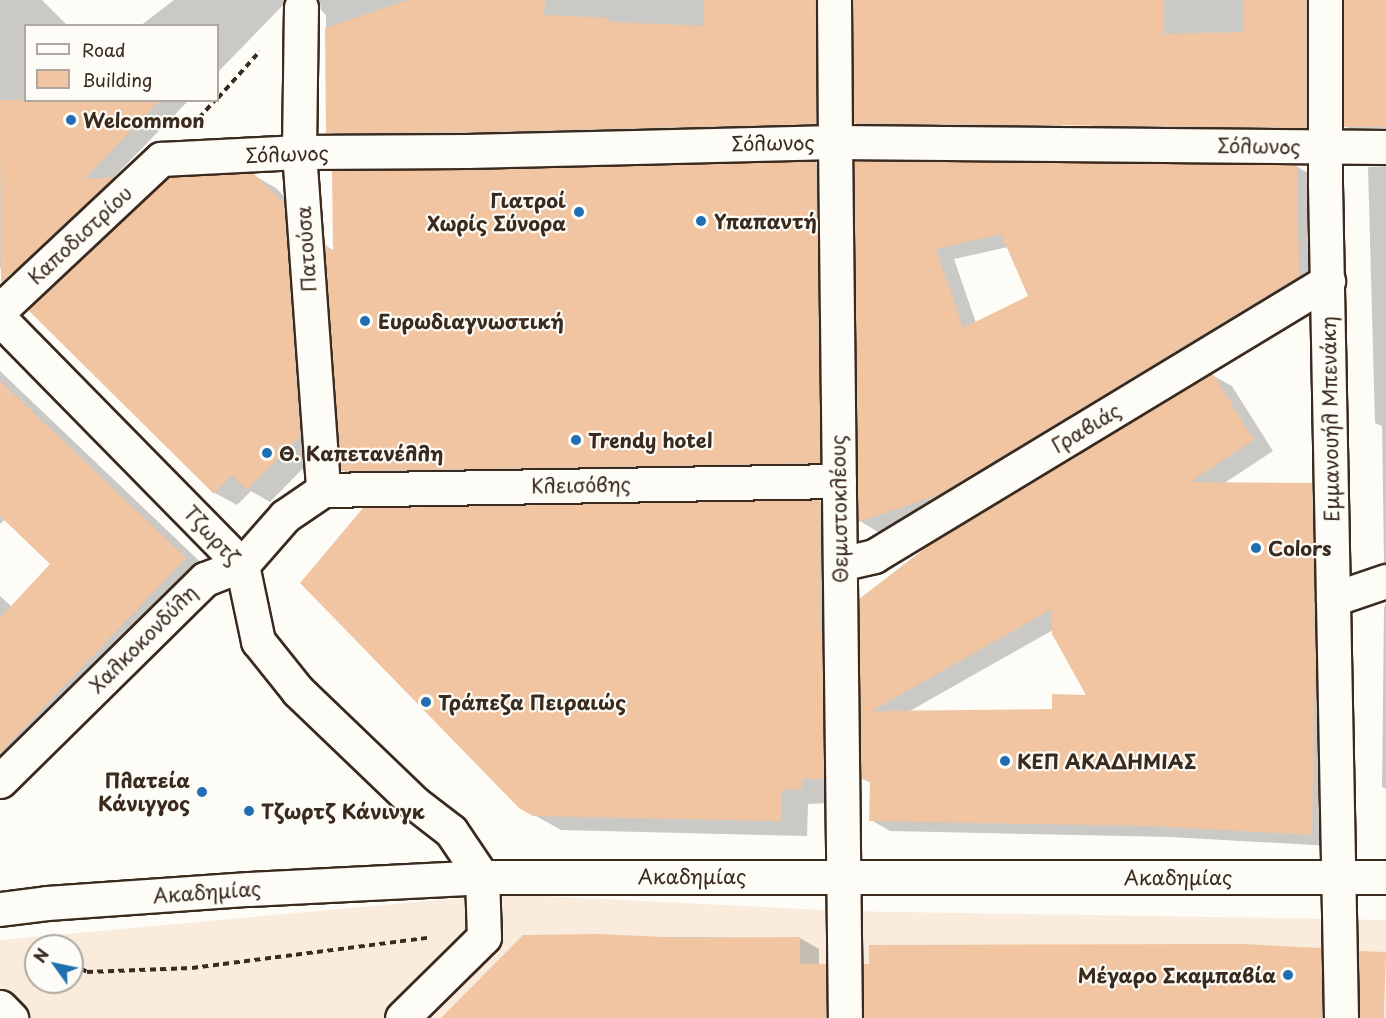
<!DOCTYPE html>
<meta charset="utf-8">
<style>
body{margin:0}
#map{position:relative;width:1386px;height:1018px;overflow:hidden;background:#fdfcf7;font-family:"Playpen Sans",sans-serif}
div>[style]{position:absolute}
.built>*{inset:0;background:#f9ecdd}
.shadow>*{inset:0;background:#0003}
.building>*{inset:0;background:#f1c5a1;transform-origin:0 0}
.path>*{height:4px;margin-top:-2px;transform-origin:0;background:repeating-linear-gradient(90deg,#3b2a1e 0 6px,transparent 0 10.5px)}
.roads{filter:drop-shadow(2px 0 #3b2a1e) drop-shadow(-2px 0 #3b2a1e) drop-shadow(0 2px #3b2a1e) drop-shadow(0 -2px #3b2a1e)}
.street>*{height:33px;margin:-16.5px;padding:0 16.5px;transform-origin:16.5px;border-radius:16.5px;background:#fdfcf7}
.secondary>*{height:33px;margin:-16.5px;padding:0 16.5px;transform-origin:16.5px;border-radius:16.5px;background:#fdfcf7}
.dots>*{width:16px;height:16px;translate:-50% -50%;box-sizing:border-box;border:3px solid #fdfcf7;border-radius:50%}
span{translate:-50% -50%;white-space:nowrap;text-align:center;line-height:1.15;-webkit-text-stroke:4.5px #fdfcf7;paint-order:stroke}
.poi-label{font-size:20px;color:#3b2a1e;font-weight:700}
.left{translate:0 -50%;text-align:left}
.right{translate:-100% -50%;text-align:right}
.street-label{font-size:20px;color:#3b2a1e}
.legend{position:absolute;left:24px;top:24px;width:195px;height:78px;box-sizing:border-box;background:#fdfcf7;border:2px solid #afa8a0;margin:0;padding:8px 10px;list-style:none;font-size:18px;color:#3b2a1e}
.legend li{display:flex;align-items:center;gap:12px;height:30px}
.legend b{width:30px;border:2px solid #afa8a0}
.north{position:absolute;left:24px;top:934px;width:60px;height:60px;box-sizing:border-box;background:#fdfcf7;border:2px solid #afa8a0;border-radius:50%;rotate:303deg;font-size:16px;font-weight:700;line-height:24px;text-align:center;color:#3b2a1e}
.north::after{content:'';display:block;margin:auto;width:21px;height:27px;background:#1f6fb2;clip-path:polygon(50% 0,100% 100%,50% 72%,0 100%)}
</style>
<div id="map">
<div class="built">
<div style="clip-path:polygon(evenodd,505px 894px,844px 911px,1386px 920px,1386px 1018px,0 1018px,0 940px,505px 894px,36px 946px,72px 946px,72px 982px,36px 982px,36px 946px)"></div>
</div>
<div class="shadow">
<div style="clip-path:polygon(0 0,42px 0,68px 26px,26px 26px,26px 100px,189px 100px,113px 178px,132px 188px,29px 284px,3px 266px,0 269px)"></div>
<div style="clip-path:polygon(174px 0,288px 0,218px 72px,218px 26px,140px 26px)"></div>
<div style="clip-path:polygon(319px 0,837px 0,834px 134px,346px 142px,328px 132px,326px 15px,321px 10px)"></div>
<div style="clip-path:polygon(854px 0,1061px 0,1062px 135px,874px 133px,855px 123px)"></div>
<div style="clip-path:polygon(1102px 0,1329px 0,1325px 137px,1111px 136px,1092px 125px)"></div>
<div style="clip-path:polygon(1345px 0,1386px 0,1386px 138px,1364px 137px,1345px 126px)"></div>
<div style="clip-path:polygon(evenodd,855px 162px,1296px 166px,1315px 177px,1318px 287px,957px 506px,878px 532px,860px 521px,855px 162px,1008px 247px,1030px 297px,976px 323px,954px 259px,1008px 247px)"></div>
<div style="clip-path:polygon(816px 163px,835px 173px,838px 472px,360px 481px,342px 470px,326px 246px,335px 251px,333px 172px)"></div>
<div style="clip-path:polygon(1386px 166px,1386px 564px,1384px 562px,1382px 426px,1375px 423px,1368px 167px)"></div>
<div style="clip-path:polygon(253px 175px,276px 188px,305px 217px,322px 449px,270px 502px,251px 491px,237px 505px,215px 493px)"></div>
<div style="clip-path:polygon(0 371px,215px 576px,0 801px,0 596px,12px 607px,52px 564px,5px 519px,0 524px)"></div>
<div style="clip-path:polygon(evenodd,1212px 375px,1232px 386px,1273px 451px,1223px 484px,1312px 485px,1331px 496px,1332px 846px,1170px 837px,890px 831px,871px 820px,871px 783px,863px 779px,860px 600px,1212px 375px,1053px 630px,1088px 696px,1054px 711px,908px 712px,1053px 630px)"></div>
<div style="clip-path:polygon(820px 502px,846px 517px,828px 803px,808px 804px,807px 836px,561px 830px,520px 807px)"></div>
<div style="clip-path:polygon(1386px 602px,1386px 789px,1382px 787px,1384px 608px)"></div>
<div style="clip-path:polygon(524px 936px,800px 938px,819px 949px,819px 966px,825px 966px,844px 977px,845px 1018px,444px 1018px)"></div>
<div style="clip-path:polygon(1320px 950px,1340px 961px,1341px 1018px,863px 1018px,865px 966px)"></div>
</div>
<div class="building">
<div style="clip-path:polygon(408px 0,546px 0,543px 15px,608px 18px,609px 22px,704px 26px,704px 0,815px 0,816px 124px,467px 132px,326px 133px,325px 28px)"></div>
<div style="clip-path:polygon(853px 0,1164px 0,1164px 34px,1243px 32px,1244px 0,1306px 0,1306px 128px,854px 123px)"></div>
<div style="left:1344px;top:0;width:42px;height:127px"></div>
<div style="clip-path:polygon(0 100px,160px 100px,84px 179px,114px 177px,1px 283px)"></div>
<div style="clip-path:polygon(816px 161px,820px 463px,340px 471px,324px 243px,333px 252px,332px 171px)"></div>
<div style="clip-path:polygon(evenodd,854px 161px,1297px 165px,1299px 276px,938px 495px,858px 522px,854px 161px,1001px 234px,1028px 296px,963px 328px,936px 249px,1001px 234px)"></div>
<div style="clip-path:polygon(253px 173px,284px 203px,300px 436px,247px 490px,232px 475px,214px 494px,28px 310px,169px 177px)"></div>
<div style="clip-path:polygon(evenodd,1212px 373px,1254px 440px,1190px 482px,1312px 483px,1315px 665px,1312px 835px,1149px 826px,869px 821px,870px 780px,861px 779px,859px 599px,932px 543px,1212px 373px,1052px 609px,1052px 634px,1086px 695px,1052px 694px,1052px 709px,871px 711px,1052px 609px)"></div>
<div style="clip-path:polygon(0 381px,186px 558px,0 753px,0 618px,50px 564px,0 516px)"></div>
<div style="clip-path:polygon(820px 500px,820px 630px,822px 628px,824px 779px,802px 779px,802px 789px,782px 790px,781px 821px,533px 816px,519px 808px,300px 583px,363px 508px)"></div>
<div style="clip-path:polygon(598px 934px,684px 938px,800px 937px,800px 964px,826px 964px,826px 1018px,441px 1018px,523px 935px)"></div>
<div style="clip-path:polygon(1243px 944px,1321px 948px,1322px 1018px,864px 1018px,863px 964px,869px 964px,869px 945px)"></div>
<div style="left:1358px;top:951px;width:28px;height:67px;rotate:2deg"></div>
</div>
<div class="path">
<div style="left:218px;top:98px;width:63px;rotate:-48.2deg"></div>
<div style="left:199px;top:118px;width:24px;rotate:-48deg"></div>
<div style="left:72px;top:963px;width:17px;rotate:31deg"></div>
<div style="left:87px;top:972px;width:105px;rotate:-2.2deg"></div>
<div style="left:192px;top:968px;width:237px;rotate:-7.3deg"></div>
</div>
<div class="roads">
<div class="street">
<div style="left:1325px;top:0;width:184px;rotate:90deg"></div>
<div style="left:1325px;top:184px;width:834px;rotate:88.9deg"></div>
<div style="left:301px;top:7px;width:145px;rotate:90.8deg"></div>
<div style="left:299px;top:152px;width:339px;rotate:85.9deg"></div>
<div style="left:835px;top:142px;width:876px;rotate:89.35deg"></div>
<div style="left:0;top:319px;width:345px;rotate:45.5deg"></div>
<div style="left:242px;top:565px;width:78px;rotate:78.1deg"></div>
<div style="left:258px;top:641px;width:64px;rotate:51.3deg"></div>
<div style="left:298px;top:691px;width:163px;rotate:43.8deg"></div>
<div style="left:416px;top:804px;width:44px;rotate:37.6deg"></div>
<div style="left:451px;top:831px;width:55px;rotate:56deg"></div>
<div style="left:482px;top:877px;width:60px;rotate:88.1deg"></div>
<div style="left:484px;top:937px;width:115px;rotate:135.4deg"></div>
<div style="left:323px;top:490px;width:516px;rotate:-1deg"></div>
<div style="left:840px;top:564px;width:35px;rotate:-13deg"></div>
<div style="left:874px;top:556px;width:531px;rotate:-31.2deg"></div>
<div style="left:1333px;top:599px;width:56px;rotate:-18.8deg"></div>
<div style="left:0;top:781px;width:288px;rotate:-44.6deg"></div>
<div style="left:205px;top:579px;width:40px;rotate:-21deg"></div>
<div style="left:242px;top:565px;width:65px;rotate:-48.7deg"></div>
<div style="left:285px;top:516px;width:46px;rotate:-34.4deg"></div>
<div style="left:0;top:1007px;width:16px;rotate:45deg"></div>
</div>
<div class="secondary">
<div style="left:834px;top:0;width:142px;rotate:89.6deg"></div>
<div style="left:0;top:310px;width:221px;rotate:-43.2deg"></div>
<div style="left:161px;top:159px;width:138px;rotate:-2.9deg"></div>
<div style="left:299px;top:152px;width:168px;rotate:-0.3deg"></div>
<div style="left:467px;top:151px;width:368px;rotate:-1.4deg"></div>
<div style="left:835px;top:142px;width:551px;rotate:0.52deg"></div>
<div style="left:0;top:909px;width:47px;rotate:-7.3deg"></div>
<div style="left:47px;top:903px;width:202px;rotate:-4deg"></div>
<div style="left:249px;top:889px;width:233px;rotate:-2.9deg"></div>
<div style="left:482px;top:877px;width:904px"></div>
</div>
</div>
<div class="dots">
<div style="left:71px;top:120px;background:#1f6fb2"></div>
<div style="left:579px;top:212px;background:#1f6fb2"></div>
<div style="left:701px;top:221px;background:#1f6fb2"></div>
<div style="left:365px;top:321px;background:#1f6fb2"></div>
<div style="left:576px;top:440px;background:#1f6fb2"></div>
<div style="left:267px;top:453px;background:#1f6fb2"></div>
<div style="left:1256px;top:548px;background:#1f6fb2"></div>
<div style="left:426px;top:702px;background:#1f6fb2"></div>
<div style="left:1005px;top:761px;background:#1f6fb2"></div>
<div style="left:202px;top:792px;background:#1f6fb2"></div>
<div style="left:249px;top:811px;background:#1f6fb2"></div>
<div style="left:1288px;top:975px;background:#1f6fb2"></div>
</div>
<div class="poi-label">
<span class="left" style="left:83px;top:120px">Welcommon</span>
<span class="right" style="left:566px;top:212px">Γιατροί<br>Χωρίς Σύνορα</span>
<span class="left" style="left:714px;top:221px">Υπαπαντή</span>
<span class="left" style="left:378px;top:321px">Ευρωδιαγνωστική</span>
<span class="left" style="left:588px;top:440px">Trendy hotel</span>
<span class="left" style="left:279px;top:453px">Θ. Καπετανέλλη</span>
<span class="left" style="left:1268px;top:548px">Colors</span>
<span class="left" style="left:438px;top:702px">Τράπεζα Πειραιώς</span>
<span class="left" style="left:1017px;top:761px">ΚΕΠ ΑΚΑΔΗΜΙΑΣ</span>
<span class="right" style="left:190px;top:792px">Πλατεία<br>Κάνιγγος</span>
<span class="left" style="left:261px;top:811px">Τζωρτζ Κάνινγκ</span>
<span class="right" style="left:1276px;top:975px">Μέγαρο Σκαμπαβία</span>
</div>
<div class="street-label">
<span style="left:773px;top:143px;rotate:-1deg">Σόλωνος</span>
<span style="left:1259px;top:146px;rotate:1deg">Σόλωνος</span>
<span style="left:287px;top:154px;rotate:-2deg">Σόλωνος</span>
<span style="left:80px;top:235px;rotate:-43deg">Καποδιστρίου</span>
<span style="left:306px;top:249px;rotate:-94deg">Πατούσα</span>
<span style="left:1330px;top:419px;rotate:-91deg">Εμμανουήλ Μπενάκη</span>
<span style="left:1086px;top:428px;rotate:-31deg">Γραβιάς</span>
<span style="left:581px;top:485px;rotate:-1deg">Κλεισόβης</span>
<span style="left:839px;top:509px;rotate:-91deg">Θεμιστοκλέους</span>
<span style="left:212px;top:535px;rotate:47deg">Τζωρτζ</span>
<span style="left:143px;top:639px;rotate:-45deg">Χαλκοκονδύλη</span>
<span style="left:692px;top:876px">Ακαδημίας</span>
<span style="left:1178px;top:877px">Ακαδημίας</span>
<span style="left:207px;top:892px;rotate:-4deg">Ακαδημίας</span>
</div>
<ul class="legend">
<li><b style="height:8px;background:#fdfcf7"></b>Road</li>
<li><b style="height:16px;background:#f1c5a1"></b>Building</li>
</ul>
<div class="north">N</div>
</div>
